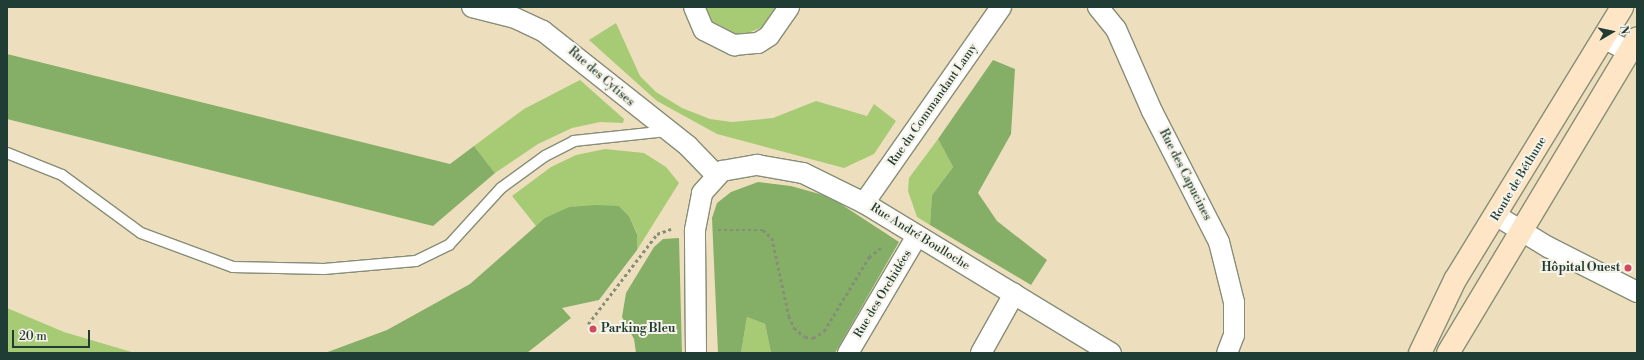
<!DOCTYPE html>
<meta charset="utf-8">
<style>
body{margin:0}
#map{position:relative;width:1644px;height:360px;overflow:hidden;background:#eddfbd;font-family:"Libre Bodoni",serif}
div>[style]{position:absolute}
.green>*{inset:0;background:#a7cb75}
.forest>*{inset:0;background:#85af66}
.path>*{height:2.5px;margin-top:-1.25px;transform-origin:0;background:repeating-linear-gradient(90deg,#868e78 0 3px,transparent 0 6px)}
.roads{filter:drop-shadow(1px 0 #868e78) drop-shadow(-1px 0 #868e78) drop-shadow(0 1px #868e78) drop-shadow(0 -1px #868e78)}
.lane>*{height:10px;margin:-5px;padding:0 5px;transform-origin:5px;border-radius:5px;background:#fff}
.street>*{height:20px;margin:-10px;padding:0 10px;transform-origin:10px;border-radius:10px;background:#fff}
.secondary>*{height:22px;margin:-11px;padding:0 11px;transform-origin:11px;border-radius:11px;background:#fde5c5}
.dots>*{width:11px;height:11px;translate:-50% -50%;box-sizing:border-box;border:2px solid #f7f3e8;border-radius:50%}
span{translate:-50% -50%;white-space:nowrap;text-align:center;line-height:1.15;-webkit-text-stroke:4px #f7f3e8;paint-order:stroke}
.street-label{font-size:12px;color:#1f3d34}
.poi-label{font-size:12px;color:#1f3d34;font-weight:700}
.right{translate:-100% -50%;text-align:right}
.left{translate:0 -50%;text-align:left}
.frame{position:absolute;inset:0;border:8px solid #1f3d34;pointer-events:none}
.north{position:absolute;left:1592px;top:12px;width:40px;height:40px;-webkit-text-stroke:3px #f7f3e8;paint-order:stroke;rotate:81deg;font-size:11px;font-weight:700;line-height:16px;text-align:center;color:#1f3d34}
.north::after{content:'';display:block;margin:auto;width:14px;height:18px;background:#1f3d34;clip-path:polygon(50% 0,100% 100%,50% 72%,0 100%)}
.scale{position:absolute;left:12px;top:330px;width:78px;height:18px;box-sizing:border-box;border:2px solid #1f3d34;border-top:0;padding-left:5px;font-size:12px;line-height:14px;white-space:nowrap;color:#1f3d34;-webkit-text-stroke:3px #f7f3e8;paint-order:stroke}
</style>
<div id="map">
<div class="green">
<div style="clip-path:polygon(704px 7px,777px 7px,765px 26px,738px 37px,713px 26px)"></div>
<div style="clip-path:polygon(616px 23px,640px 76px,656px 92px,682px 108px,710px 119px,732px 122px,773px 118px,816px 101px,867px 116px,874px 104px,896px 121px,874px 154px,844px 168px,717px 134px,657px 101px,589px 40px)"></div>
<div style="clip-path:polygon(580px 80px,624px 119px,623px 123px,600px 122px,572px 128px,538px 144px,495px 173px,474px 146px,524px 109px)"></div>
<div style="clip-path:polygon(938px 139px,953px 167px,932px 195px,930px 225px,917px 217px,908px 191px,909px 178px)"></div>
<div style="clip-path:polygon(605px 149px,644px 153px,666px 167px,679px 183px,637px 250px,637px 233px,629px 216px,619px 206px,569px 207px,536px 226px,512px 196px,551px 167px,576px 155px)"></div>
<div style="clip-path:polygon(7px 308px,64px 332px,135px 353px,7px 353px)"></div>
<div style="clip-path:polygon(747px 317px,765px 324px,771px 353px,741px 353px)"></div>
</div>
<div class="forest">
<div style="clip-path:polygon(7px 54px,450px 164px,474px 146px,495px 173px,433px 226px,7px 119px)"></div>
<div style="clip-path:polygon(993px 60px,1015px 69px,1011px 134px,978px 193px,997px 221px,1047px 260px,1031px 285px,930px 225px,932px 195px,953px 167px,938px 139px)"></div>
<div style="clip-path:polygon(758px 182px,791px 186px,830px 197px,899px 242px,835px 353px,771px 353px,765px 324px,747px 317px,741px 353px,718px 353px,712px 218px,717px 203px,731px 192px)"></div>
<div style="clip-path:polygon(596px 205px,619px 206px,629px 216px,637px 234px,637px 250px,599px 300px,562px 308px,571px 318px,527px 353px,325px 353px,387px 330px,470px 284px,545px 218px,569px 207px)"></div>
<div style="clip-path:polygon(679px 238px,682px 353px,636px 353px,634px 339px,622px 317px,626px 293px,654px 247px,663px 239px)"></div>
</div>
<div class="path">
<div style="left:718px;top:230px;width:45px"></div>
<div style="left:763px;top:230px;width:12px;rotate:42deg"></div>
<div style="left:772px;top:238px;width:80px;rotate:77.7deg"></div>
<div style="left:789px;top:316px;width:13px;rotate:67deg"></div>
<div style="left:794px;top:328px;width:14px;rotate:39deg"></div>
<div style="left:805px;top:337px;width:8px;rotate:7deg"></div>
<div style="left:813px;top:338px;width:13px;rotate:-32deg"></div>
<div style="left:824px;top:331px;width:87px;rotate:-58.7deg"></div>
<div style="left:869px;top:257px;width:18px;rotate:-38deg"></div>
<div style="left:588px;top:324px;width:113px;rotate:-52.5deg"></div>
<div style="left:657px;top:234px;width:15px;rotate:-20deg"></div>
</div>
<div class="roads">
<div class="lane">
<div style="left:7px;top:153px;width:59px;rotate:21.8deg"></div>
<div style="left:62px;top:175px;width:98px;rotate:36.3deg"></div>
<div style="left:141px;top:233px;width:98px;rotate:20.3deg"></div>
<div style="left:233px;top:267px;width:91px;rotate:1.3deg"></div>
<div style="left:324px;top:269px;width:92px;rotate:-5deg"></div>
<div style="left:416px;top:261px;width:37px;rotate:-26deg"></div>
<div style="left:449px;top:245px;width:77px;rotate:-47.6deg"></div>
<div style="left:501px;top:188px;width:54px;rotate:-36deg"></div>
<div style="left:545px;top:156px;width:33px;rotate:-27deg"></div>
<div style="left:574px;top:141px;width:95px;rotate:-6.1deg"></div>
</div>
<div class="street">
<div style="left:472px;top:7px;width:44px;rotate:14.3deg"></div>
<div style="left:515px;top:18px;width:31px;rotate:25deg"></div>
<div style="left:543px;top:31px;width:185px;rotate:38.4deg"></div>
<div style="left:688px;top:146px;width:39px;rotate:46deg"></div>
<div style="left:694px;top:7px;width:25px;rotate:67deg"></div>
<div style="left:704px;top:30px;width:34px;rotate:27deg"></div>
<div style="left:734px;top:45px;width:24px;rotate:-5deg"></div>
<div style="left:758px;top:43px;width:13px;rotate:-32deg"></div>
<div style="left:769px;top:36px;width:35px;rotate:-55deg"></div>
<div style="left:1098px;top:7px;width:28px;rotate:51deg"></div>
<div style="left:1116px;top:29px;width:90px;rotate:66.3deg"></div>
<div style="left:1152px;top:111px;width:147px;rotate:62.9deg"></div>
<div style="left:1219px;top:242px;width:62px;rotate:76deg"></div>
<div style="left:1234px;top:302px;width:33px;rotate:90deg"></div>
<div style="left:1234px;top:335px;width:19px;rotate:111deg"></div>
<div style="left:1604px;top:38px;width:29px;rotate:29deg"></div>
<div style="left:1629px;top:52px;width:8px;rotate:-14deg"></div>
<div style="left:864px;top:203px;width:239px;rotate:-55deg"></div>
<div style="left:1497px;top:216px;width:60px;rotate:31.3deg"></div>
<div style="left:1548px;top:247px;width:100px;rotate:26.8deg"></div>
<div style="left:696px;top:353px;width:123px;rotate:-90.5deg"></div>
<div style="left:695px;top:230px;width:38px;rotate:-79deg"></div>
<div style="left:702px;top:193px;width:30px;rotate:-48deg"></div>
<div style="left:722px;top:171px;width:36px;rotate:-10deg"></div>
<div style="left:757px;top:165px;width:47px;rotate:9.9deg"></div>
<div style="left:803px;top:173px;width:68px;rotate:26.2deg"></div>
<div style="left:864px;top:203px;width:289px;rotate:31.3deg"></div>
<div style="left:848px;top:353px;width:136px;rotate:-59.5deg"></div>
<div style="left:981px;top:353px;width:68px;rotate:-60.8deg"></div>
</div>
<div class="secondary">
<div style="left:1420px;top:353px;width:81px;rotate:-64.4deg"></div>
<div style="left:1455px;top:280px;width:320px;rotate:-58.5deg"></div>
<div style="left:1448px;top:353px;width:367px;rotate:-59deg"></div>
</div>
</div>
<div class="dots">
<div style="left:1628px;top:268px;background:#d1495b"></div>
<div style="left:593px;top:329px;background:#d1495b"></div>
</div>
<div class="street-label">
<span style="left:601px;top:77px;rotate:41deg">Rue des Cytises</span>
<span style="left:933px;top:105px;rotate:-55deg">Rue du Commandant Lamy</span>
<span style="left:1185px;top:175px;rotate:63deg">Rue des Capucines</span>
<span style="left:1519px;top:179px;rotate:-59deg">Route de Béthune</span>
<span style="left:920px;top:237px;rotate:32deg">Rue André Boulloche</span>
<span style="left:883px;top:294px;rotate:-59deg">Rue des Orchidées</span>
</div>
<div class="poi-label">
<span class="right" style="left:1620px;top:268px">Hôpital Ouest</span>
<span class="left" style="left:601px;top:329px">Parking Bleu</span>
</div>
<div class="frame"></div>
<div class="north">N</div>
<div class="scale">20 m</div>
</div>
